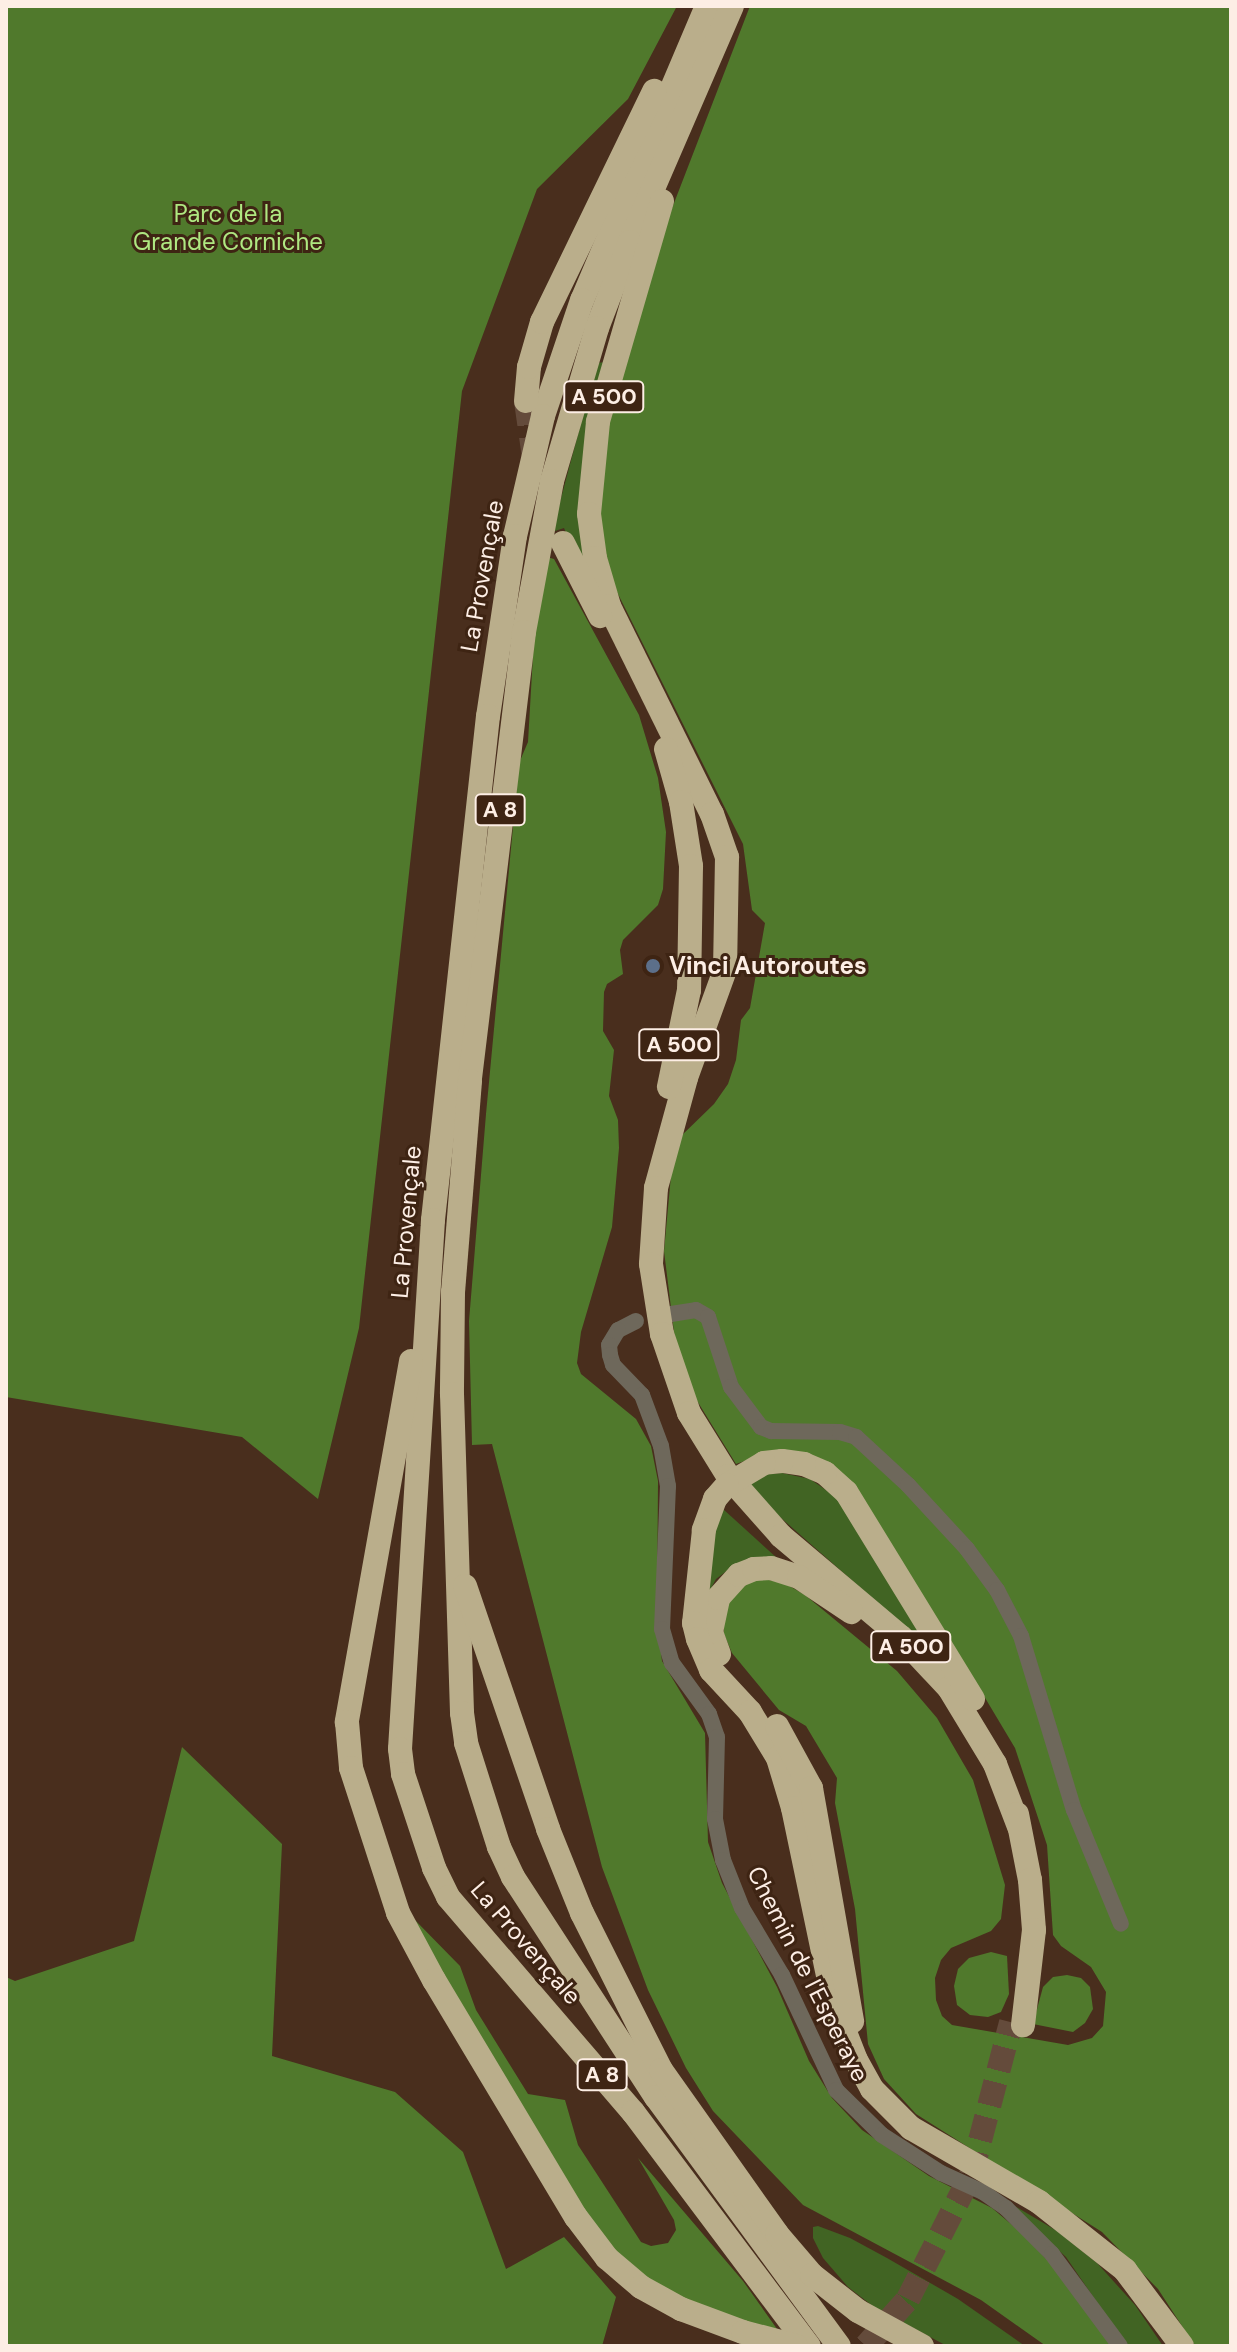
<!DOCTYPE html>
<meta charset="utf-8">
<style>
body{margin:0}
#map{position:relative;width:1237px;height:2352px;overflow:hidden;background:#492e1d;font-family:"DM Sans",sans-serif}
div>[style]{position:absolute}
.green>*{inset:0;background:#416423}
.forest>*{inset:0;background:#50792c}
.highway-tunnel>*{height:24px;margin-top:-12px;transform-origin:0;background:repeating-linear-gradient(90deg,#644b3b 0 24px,transparent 0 36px)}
.minor>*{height:16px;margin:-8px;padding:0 8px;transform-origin:8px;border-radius:8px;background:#6e685b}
.highway>*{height:24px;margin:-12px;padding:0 12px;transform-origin:12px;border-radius:12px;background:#baae8b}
.dots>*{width:22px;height:22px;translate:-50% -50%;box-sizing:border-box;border:4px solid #3e2413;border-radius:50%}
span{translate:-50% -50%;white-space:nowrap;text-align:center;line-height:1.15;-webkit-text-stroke:6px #3e2413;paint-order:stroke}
.shield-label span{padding:2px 6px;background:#3e2413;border:2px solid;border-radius:6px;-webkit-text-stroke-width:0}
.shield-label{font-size:22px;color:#fdeee5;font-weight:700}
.park-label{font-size:24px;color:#afe881}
.street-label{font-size:24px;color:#fdeee5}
.poi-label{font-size:24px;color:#fdeee5;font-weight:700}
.left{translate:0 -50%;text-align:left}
.frame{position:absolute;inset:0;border:8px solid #fdeee5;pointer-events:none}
</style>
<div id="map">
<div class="green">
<div style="clip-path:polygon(606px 362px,594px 580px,574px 553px,564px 528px,552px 532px,597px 363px)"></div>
<div style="clip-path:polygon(782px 1473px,810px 1479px,836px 1497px,938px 1656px,772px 1510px,747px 1480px,757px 1475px)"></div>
<div style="clip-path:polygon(723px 1509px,777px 1558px,736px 1564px,716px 1579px,710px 1590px,706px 1588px,716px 1529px)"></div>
<div style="clip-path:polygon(1003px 2199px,1057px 2231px,1097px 2263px,1135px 2305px,1163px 2346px,1127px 2346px,1066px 2257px)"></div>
<div style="clip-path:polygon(818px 2226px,850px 2238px,887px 2258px,958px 2299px,1025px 2346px,947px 2346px,874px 2307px,848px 2287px,823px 2258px,813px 2238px,813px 2227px)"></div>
</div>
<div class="forest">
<div style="clip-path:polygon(6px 6px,677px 6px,628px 99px,537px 189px,462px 391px,359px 1328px,318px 1499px,242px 1437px,6px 1397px)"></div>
<div style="clip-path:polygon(750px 6px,1231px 6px,1231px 2346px,1195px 2346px,1158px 2289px,1102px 2232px,916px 2114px,884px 2079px,868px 2044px,855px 1909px,835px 1803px,837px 1778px,806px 1726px,779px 1710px,732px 1653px,724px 1634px,723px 1616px,728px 1601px,750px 1581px,765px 1579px,786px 1584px,805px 1595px,897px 1671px,937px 1718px,973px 1780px,1005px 1885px,1001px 1919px,991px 1931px,951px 1948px,941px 1960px,935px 1978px,936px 2000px,942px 2016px,952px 2025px,1068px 2045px,1092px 2038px,1103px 2026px,1106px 1992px,1091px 1967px,1061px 1946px,1053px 1935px,1047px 1845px,1015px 1748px,969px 1671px,871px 1513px,775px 1450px,736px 1464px,691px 1391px,675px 1340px,664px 1251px,672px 1165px,679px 1138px,714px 1104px,728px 1084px,736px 1060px,741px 1020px,750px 1008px,765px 923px,752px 910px,743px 844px,614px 586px,600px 529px,599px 493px,609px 422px,664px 229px)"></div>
<div style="clip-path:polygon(547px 557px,554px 559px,639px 715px,658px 778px,666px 832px,663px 889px,658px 905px,623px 940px,620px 950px,623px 974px,607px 984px,604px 992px,603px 1031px,614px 1050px,609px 1096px,618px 1120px,619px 1148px,612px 1227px,581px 1332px,577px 1363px,581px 1374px,636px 1419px,651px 1446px,658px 1481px,657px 1620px,662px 1661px,705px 1733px,708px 1842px,722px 1883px,777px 1987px,809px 2061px,832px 2098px,862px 2130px,929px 2176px,992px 2208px,1024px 2235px,1059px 2273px,1111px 2346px,1046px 2346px,981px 2300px,803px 2205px,713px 2111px,686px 2068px,648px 1990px,602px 1867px,492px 1444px,472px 1445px,469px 1321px,486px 1114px,519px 763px,528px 742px,534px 638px)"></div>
<div style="clip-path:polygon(182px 1747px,282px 1844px,272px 2056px,395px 2092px,463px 2152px,506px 2269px,564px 2237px,616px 2297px,602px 2346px,6px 2346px,6px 1977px,15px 1981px,134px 1941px)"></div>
<div style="clip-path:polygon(413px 1918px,460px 1966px,476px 2010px,528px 2094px,565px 2100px,578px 2145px,641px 2242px,651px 2246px,668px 2243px,676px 2230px,674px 2220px,638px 2158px,743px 2281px,782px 2336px,718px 2318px,656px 2285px,622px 2260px,592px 2225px,431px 1957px)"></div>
<div style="clip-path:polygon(991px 1952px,1007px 1956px,1009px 1994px,1001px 2012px,988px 2017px,970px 2015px,957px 2005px,954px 1986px,958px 1969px,969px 1958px)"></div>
<div style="clip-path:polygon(1067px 1975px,1081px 1978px,1090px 1987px,1093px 2009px,1085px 2023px,1073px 2032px,1033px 2024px,1043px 1987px,1053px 1977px)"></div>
</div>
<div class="highway-tunnel">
<div style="left:526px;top:401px;width:57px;rotate:81.9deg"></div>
<div style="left:866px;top:2346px;width:63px;rotate:-48.2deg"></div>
<div style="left:908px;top:2299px;width:139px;rotate:-63.1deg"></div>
<div style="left:971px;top:2175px;width:158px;rotate:-75.3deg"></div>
</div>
<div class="minor">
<div style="left:671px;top:1314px;width:25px;rotate:-9deg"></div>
<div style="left:696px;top:1310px;width:14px;rotate:30deg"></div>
<div style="left:708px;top:1317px;width:74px;rotate:71.8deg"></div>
<div style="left:731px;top:1387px;width:50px;rotate:53.1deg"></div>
<div style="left:761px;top:1427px;width:11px;rotate:22deg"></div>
<div style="left:771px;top:1431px;width:69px;rotate:0.8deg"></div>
<div style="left:840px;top:1432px;width:17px;rotate:17deg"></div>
<div style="left:856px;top:1437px;width:71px;rotate:42.7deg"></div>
<div style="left:908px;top:1485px;width:87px;rotate:47.3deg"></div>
<div style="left:967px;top:1549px;width:51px;rotate:53.8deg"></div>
<div style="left:997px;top:1590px;width:52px;rotate:62.4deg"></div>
<div style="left:1021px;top:1636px;width:182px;rotate:73.1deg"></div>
<div style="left:1074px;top:1810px;width:123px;rotate:67.6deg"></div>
<div style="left:636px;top:1321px;width:20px;rotate:153deg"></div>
<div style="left:618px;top:1330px;width:17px;rotate:121deg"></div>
<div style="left:609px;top:1345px;width:10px;rotate:84deg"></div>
<div style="left:610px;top:1355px;width:10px;rotate:73deg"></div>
<div style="left:613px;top:1365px;width:42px;rotate:46deg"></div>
<div style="left:642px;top:1395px;width:54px;rotate:69.6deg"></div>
<div style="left:661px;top:1446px;width:41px;rotate:80.1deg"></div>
<div style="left:668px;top:1486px;width:143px;rotate:92.4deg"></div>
<div style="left:662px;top:1629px;width:35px;rotate:74deg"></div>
<div style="left:672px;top:1663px;width:63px;rotate:54deg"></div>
<div style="left:709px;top:1714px;width:24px;rotate:71deg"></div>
<div style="left:717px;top:1737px;width:82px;rotate:91.4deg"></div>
<div style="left:715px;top:1819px;width:42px;rotate:79deg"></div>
<div style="left:723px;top:1860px;width:52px;rotate:68.4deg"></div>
<div style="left:742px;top:1908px;width:78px;rotate:59.2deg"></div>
<div style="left:782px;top:1975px;width:127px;rotate:64.8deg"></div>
<div style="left:836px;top:2090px;width:64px;rotate:44.4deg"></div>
<div style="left:882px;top:2135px;width:70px;rotate:32.8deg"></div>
<div style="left:941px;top:2173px;width:46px;rotate:24.3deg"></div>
<div style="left:983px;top:2192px;width:28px;rotate:35deg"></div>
<div style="left:1006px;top:2208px;width:65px;rotate:45deg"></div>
<div style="left:1052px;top:2254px;width:114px;rotate:53.5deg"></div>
</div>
<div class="highway">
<div style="left:707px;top:6px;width:319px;rotate:113deg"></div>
<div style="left:582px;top:300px;width:122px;rotate:108.6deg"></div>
<div style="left:543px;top:416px;width:123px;rotate:103.1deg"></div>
<div style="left:515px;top:536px;width:182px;rotate:98.5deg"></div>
<div style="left:488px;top:716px;width:507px;rotate:96.23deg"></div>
<div style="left:433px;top:1220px;width:530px;rotate:93.57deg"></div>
<div style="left:400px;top:1749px;width:25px;rotate:83deg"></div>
<div style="left:403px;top:1774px;width:99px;rotate:71.7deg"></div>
<div style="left:434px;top:1868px;width:32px;rotate:64deg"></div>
<div style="left:448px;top:1897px;width:284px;rotate:49.3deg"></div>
<div style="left:633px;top:2112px;width:293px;rotate:53.1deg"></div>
<div style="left:732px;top:6px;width:257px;rotate:113.4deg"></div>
<div style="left:630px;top:242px;width:92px;rotate:111deg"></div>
<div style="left:597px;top:328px;width:159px;rotate:106.4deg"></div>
<div style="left:552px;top:481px;width:154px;rotate:100.5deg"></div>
<div style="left:524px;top:632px;width:452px;rotate:96.9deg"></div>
<div style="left:470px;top:1081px;width:212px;rotate:94.6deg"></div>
<div style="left:453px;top:1292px;width:102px;rotate:90.6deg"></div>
<div style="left:452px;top:1394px;width:319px;rotate:88.2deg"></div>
<div style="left:462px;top:1713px;width:30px;rotate:82deg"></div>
<div style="left:466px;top:1743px;width:109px;rotate:72.4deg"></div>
<div style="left:499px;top:1847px;width:33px;rotate:65deg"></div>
<div style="left:513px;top:1877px;width:262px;rotate:57deg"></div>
<div style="left:656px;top:2097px;width:309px;rotate:53.7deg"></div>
<div style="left:662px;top:201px;width:230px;rotate:106.2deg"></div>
<div style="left:598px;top:422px;width:92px;rotate:95.6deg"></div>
<div style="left:589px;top:514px;width:44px;rotate:82.2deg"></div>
<div style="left:595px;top:558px;width:50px;rotate:73.7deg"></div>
<div style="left:609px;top:606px;width:232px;rotate:63.7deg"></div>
<div style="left:712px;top:814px;width:46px;rotate:70.8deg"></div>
<div style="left:727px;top:857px;width:113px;rotate:91deg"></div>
<div style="left:725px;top:970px;width:115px;rotate:109.9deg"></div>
<div style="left:686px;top:1078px;width:114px;rotate:105.3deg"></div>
<div style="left:656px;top:1188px;width:76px;rotate:93.8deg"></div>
<div style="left:651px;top:1264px;width:71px;rotate:81.1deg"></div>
<div style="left:662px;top:1334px;width:83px;rotate:71.1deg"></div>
<div style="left:689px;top:1413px;width:74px;rotate:58.2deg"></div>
<div style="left:728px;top:1476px;width:80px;rotate:48.5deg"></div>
<div style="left:781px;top:1536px;width:157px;rotate:40.1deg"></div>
<div style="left:901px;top:1637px;width:70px;rotate:46.7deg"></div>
<div style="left:949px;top:1688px;width:89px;rotate:58.8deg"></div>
<div style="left:995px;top:1764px;width:67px;rotate:69.1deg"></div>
<div style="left:526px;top:401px;width:34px;rotate:-85deg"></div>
<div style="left:529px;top:367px;width:47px;rotate:-73.9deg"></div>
<div style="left:542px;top:322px;width:257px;rotate:-64.1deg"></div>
<div style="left:563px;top:543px;width:82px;rotate:63.1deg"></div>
<div style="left:666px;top:749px;width:55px;rotate:74.2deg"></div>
<div style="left:681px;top:802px;width:65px;rotate:81.1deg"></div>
<div style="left:691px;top:866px;width:124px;rotate:90.9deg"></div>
<div style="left:689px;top:990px;width:99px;rotate:101.7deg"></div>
<div style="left:411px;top:1361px;width:367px;rotate:100.1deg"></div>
<div style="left:347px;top:1722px;width:46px;rotate:85deg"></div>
<div style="left:351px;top:1768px;width:152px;rotate:72deg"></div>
<div style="left:398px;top:1913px;width:76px;rotate:61.8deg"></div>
<div style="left:434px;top:1980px;width:276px;rotate:59.1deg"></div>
<div style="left:576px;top:2217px;width:51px;rotate:52.9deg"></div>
<div style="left:607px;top:2258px;width:45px;rotate:40.5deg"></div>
<div style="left:641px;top:2287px;width:46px;rotate:28.8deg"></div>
<div style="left:681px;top:2309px;width:66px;rotate:20.4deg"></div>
<div style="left:743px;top:2332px;width:55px;rotate:14.8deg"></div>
<div style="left:465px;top:1586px;width:257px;rotate:71.1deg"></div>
<div style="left:548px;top:1829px;width:91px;rotate:68deg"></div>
<div style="left:582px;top:1913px;width:176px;rotate:63.3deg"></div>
<div style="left:661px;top:2070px;width:201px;rotate:54.7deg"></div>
<div style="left:777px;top:2234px;width:54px;rotate:49.5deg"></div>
<div style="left:812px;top:2275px;width:58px;rotate:38deg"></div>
<div style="left:858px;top:2311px;width:73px;rotate:28.7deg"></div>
<div style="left:719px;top:1654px;width:23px;rotate:-110deg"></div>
<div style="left:711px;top:1632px;width:35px;rotate:-78deg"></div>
<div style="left:718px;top:1598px;width:31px;rotate:-48deg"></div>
<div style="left:739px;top:1575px;width:16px;rotate:-22deg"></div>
<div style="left:754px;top:1569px;width:17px;rotate:-3deg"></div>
<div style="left:771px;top:1568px;width:29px;rotate:18deg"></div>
<div style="left:799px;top:1577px;width:63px;rotate:33.9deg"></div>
<div style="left:973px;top:1699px;width:243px;rotate:-121.5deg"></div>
<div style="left:846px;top:1492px;width:28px;rotate:-138deg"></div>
<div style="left:825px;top:1473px;width:23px;rotate:-157deg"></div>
<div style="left:804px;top:1464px;width:22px;rotate:-172deg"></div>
<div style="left:782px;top:1461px;width:18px;rotate:174deg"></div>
<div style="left:764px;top:1463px;width:43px;rotate:149.3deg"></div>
<div style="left:727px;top:1485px;width:18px;rotate:131deg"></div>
<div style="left:715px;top:1499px;width:33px;rotate:110deg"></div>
<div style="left:704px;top:1530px;width:94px;rotate:96.1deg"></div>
<div style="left:694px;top:1623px;width:16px;rotate:76deg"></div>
<div style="left:698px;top:1639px;width:34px;rotate:67deg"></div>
<div style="left:711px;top:1670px;width:57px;rotate:47.1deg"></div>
<div style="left:750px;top:1712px;width:54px;rotate:58.7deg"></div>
<div style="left:778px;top:1758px;width:52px;rotate:73.3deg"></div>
<div style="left:793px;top:1808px;width:200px;rotate:78.2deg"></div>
<div style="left:834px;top:2004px;width:60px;rotate:68.6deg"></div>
<div style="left:856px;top:2060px;width:33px;rotate:61deg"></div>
<div style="left:872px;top:2089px;width:55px;rotate:45deg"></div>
<div style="left:911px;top:2128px;width:148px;rotate:30deg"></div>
<div style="left:1039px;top:2202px;width:110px;rotate:38.3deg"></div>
<div style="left:1125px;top:2270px;width:95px;rotate:53.1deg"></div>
<div style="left:777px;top:1726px;width:71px;rotate:61.3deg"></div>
<div style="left:811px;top:1788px;width:237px;rotate:80deg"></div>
<div style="left:1017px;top:1814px;width:67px;rotate:78.9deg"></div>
<div style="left:1030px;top:1880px;width:50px;rotate:85.4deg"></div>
<div style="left:1034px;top:1930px;width:96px;rotate:96.6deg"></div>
</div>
<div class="dots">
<div style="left:653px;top:966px;background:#5c6f8a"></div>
</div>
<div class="shield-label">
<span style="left:604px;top:397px">A 500</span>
<span style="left:500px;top:810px">A 8</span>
<span style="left:679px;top:1045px">A 500</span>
<span style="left:911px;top:1647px">A 500</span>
<span style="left:602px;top:2075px">A 8</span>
</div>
<div class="park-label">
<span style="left:228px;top:228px">Parc de la<br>Grande Corniche</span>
</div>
<div class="street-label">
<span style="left:482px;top:576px;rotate:-80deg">La Provençale</span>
<span style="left:406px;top:1222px;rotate:-85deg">La Provençale</span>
<span style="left:526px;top:1943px;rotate:49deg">La Provençale</span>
<span style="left:808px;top:1974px;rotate:63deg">Chemin de l'Esperaye</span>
</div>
<div class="poi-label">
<span class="left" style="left:669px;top:966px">Vinci Autoroutes</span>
</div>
<div class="frame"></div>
</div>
